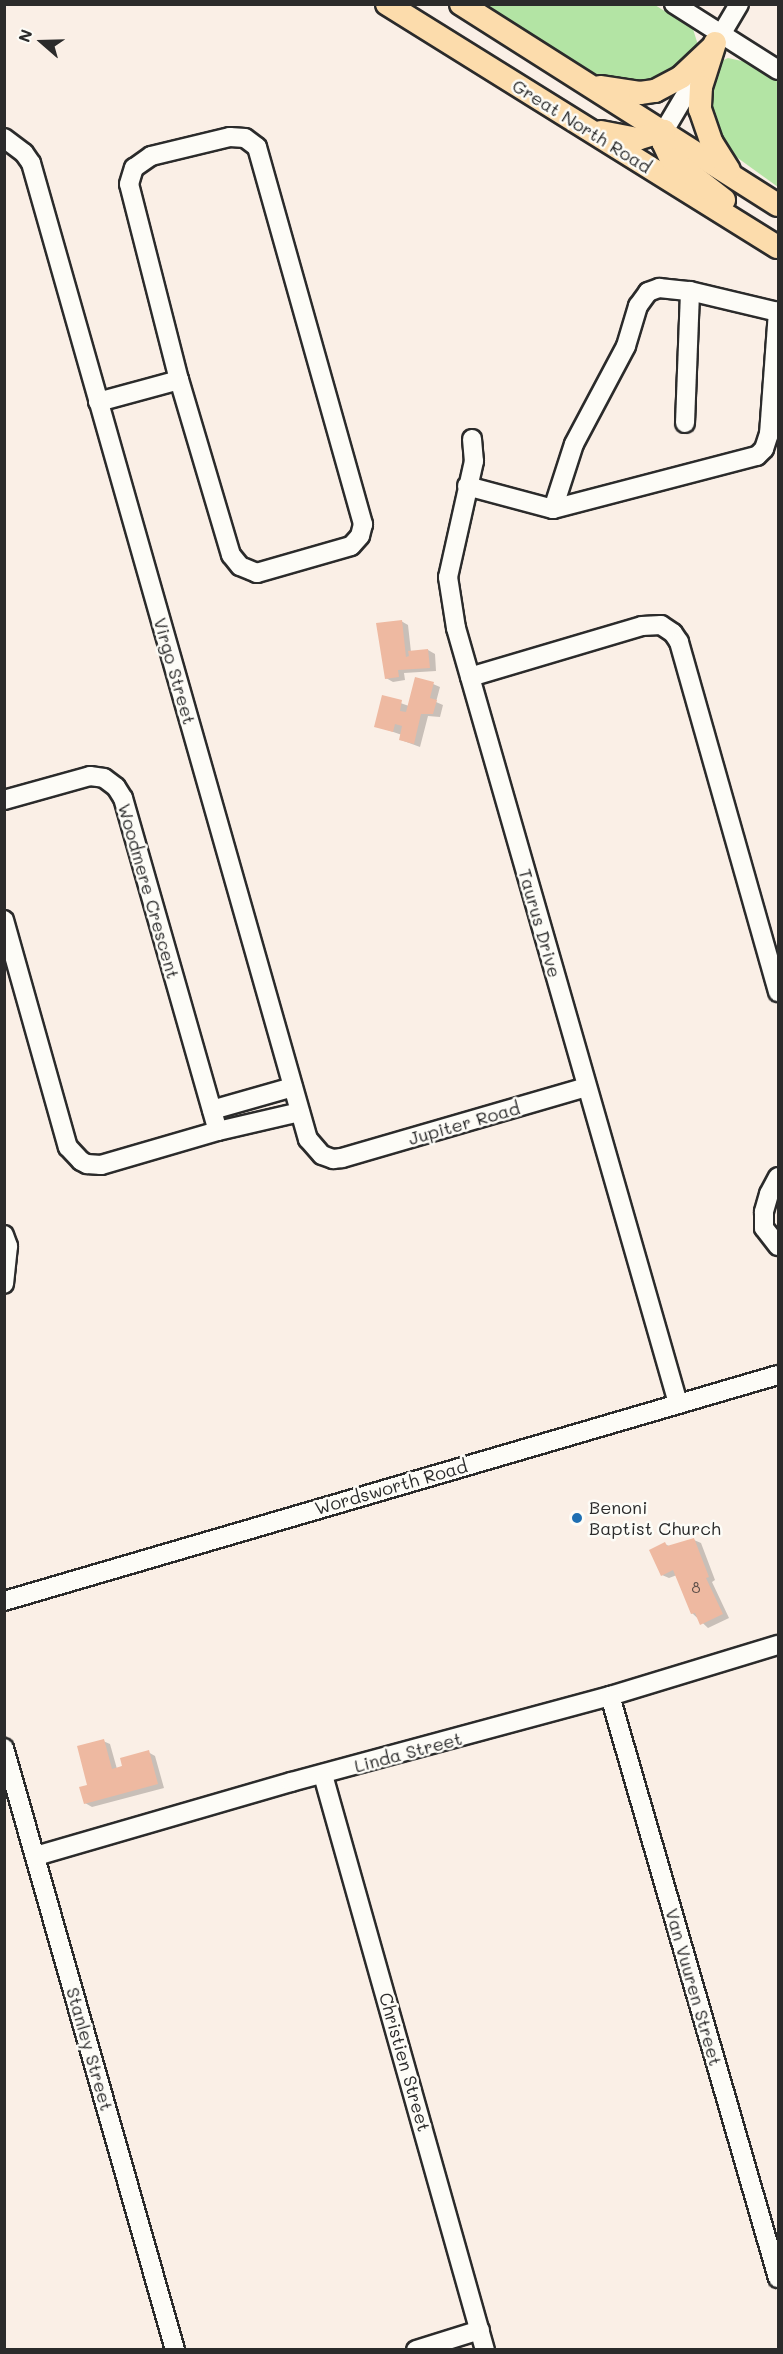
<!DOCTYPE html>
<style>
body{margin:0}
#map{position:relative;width:783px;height:2354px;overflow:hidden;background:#faefe6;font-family:Mali,sans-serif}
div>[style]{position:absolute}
.green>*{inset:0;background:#b3e4a4}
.shadow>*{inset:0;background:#0003}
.building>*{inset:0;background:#eeb9a1}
.roads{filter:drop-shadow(2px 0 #2b2b2b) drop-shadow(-2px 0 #2b2b2b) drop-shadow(0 2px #2b2b2b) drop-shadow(0 -2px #2b2b2b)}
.minor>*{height:18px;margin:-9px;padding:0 9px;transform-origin:9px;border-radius:9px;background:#fdfcf7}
.major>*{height:22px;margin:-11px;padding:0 11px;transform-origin:11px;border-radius:11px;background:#fcdcac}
.dots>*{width:16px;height:16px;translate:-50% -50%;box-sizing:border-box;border:3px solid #fdfcf7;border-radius:50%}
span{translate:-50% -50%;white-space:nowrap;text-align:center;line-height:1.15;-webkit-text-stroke:5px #fdfcf7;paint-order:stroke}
.number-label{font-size:15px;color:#5c4e48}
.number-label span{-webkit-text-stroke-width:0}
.street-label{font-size:18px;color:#2b2b2b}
.poi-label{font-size:18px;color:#2b2b2b}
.left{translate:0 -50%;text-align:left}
.frame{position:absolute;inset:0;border:6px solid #2b2b2b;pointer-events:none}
.north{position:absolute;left:12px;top:12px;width:60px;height:60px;-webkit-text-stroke:4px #fdfcf7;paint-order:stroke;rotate:290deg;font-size:16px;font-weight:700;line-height:24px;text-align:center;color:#2b2b2b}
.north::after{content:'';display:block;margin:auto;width:21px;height:27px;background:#2b2b2b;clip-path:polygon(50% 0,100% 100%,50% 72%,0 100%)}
</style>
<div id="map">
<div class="green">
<div style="clip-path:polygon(480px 5px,655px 5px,693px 29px,698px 45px,690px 66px,654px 88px,597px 81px)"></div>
<div style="clip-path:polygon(728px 58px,751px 63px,778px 80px,778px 187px,724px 148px,706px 111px,719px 62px)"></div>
</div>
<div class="shadow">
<div style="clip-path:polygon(401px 621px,408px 625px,411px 652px,428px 650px,435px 654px,436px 671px,404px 673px,405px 680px,393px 682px,386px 678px)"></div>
<div style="clip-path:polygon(433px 684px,440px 687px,436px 702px,443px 705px,440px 717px,428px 716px,420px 747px,401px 740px,402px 735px,376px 726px,383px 697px,409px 706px)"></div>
<div style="clip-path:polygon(694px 1540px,701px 1543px,715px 1580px,712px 1582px,729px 1618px,708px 1628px,692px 1613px,677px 1575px,669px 1578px,662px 1575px,665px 1544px,671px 1547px)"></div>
<div style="clip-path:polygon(103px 1741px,110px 1744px,117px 1769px,148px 1752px,155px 1756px,164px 1788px,92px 1807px,85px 1803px)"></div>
</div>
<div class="building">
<div style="clip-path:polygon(402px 620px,406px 657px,409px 656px,408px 651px,428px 649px,430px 668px,398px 670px,399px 677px,385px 679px,376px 623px)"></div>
<div style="clip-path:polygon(415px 677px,434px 682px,430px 698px,437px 700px,433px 714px,421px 714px,414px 744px,399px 740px,402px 726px,395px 724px,393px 732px,374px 727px,382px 695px,402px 700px,400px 711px,406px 712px)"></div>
<div style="clip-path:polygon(694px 1538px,709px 1577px,706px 1578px,723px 1614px,700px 1625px,695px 1613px,691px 1614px,673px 1570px,661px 1576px,649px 1550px,665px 1542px,667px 1546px)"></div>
<div style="clip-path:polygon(104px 1739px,112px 1769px,122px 1766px,120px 1758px,149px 1750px,158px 1784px,84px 1804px,79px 1787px,87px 1785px,77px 1746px)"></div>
</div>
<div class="roads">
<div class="minor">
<div style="left:674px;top:4px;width:123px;rotate:32.4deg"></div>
<div style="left:664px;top:131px;width:147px;rotate:-59.4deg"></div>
<div style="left:230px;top:137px;width:15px;rotate:4deg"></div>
<div style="left:245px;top:138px;width:15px;rotate:37deg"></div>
<div style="left:257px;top:147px;width:392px;rotate:74.3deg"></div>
<div style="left:363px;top:524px;width:12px;rotate:104deg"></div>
<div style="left:360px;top:536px;width:13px;rotate:132deg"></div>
<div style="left:351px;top:546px;width:98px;rotate:164deg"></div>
<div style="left:257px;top:573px;width:18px;rotate:-158deg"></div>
<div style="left:240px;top:566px;width:14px;rotate:-129deg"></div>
<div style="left:231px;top:555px;width:183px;rotate:-106.5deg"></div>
<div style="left:179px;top:380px;width:202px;rotate:-104.3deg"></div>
<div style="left:129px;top:184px;width:17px;rotate:-73deg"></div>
<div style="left:134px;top:168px;width:21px;rotate:-35deg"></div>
<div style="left:151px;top:156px;width:81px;rotate:-13.5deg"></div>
<div style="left:4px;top:138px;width:25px;rotate:37deg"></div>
<div style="left:24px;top:153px;width:12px;rotate:55deg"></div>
<div style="left:31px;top:163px;width:1015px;rotate:74.16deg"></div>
<div style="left:308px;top:1139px;width:21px;rotate:49deg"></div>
<div style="left:322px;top:1155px;width:12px;rotate:20deg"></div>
<div style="left:333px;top:1159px;width:9px;rotate:-6deg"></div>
<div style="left:342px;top:1158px;width:254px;rotate:-16.2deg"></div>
<div style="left:98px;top:402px;width:84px;rotate:-15.2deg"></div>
<div style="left:685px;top:423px;width:132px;rotate:-87.8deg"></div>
<div style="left:472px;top:439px;width:22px;rotate:85deg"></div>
<div style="left:474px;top:461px;width:119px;rotate:102.6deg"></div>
<div style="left:448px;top:577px;width:52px;rotate:81.1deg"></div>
<div style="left:456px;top:628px;width:806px;rotate:74.02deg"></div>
<div style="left:467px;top:486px;width:89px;rotate:15deg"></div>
<div style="left:553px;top:509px;width:211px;rotate:-14.6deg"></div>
<div style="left:757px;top:456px;width:10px;rotate:-45deg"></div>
<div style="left:764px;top:449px;width:16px;rotate:-72deg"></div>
<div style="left:769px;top:434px;width:123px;rotate:-85.8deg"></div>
<div style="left:553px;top:509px;width:68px;rotate:-72.1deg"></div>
<div style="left:574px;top:444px;width:111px;rotate:-62deg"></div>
<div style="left:626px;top:346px;width:42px;rotate:-73.3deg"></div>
<div style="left:638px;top:306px;width:17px;rotate:-54deg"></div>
<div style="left:648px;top:292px;width:12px;rotate:-20deg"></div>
<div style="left:659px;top:288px;width:31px;rotate:6deg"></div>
<div style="left:690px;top:291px;width:90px;rotate:13.4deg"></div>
<div style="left:470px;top:677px;width:179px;rotate:-16.5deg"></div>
<div style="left:642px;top:626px;width:19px;rotate:-3deg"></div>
<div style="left:661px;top:625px;width:14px;rotate:34deg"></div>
<div style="left:673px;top:633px;width:11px;rotate:56deg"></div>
<div style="left:679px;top:642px;width:364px;rotate:74.2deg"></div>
<div style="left:4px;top:800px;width:89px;rotate:-15.6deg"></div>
<div style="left:90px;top:776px;width:14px;rotate:8deg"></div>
<div style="left:104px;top:778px;width:15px;rotate:37deg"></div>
<div style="left:116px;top:787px;width:13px;rotate:58deg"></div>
<div style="left:123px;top:798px;width:346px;rotate:74.1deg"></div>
<div style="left:4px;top:920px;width:236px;rotate:74.3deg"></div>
<div style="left:68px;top:1147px;width:19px;rotate:47deg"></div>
<div style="left:81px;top:1161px;width:7px;rotate:27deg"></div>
<div style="left:87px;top:1164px;width:14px;rotate:4deg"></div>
<div style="left:101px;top:1165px;width:122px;rotate:-16.2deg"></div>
<div style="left:218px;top:1131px;width:84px;rotate:-13deg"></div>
<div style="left:212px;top:1110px;width:84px;rotate:-15.9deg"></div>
<div style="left:778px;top:1177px;width:19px;rotate:118deg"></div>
<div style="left:769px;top:1194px;width:19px;rotate:106deg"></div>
<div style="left:764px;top:1212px;width:16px;rotate:90deg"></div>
<div style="left:764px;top:1228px;width:23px;rotate:52deg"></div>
<div style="left:4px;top:1235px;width:12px;rotate:70deg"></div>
<div style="left:8px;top:1246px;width:38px;rotate:96deg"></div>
<div style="left:4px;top:1601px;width:806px;rotate:-16.28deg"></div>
<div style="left:610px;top:1696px;width:606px;rotate:73.9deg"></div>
<div style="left:4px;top:1748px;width:626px;rotate:74.14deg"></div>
<div style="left:323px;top:1775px;width:597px;rotate:74.27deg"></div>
<div style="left:36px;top:1856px;width:266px;rotate:-16.2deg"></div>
<div style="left:291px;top:1782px;width:330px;rotate:-15.1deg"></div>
<div style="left:610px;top:1696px;width:176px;rotate:-16.9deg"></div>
<div style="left:416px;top:2350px;width:67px;rotate:-17.4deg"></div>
</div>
<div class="major">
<div style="left:387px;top:4px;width:460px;rotate:31.9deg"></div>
<div style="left:461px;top:4px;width:375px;rotate:32.4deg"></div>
<div style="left:715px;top:43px;width:46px;rotate:107.7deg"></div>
<div style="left:701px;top:87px;width:22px;rotate:93deg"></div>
<div style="left:700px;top:109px;width:36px;rotate:71deg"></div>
<div style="left:712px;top:143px;width:32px;rotate:58deg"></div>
<div style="left:600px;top:87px;width:40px;rotate:8.5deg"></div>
<div style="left:640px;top:93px;width:15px;rotate:-8deg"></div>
<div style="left:655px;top:91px;width:30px;rotate:-28deg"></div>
<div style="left:681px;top:77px;width:44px;rotate:-43.2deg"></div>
<div style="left:664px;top:131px;width:11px;rotate:95deg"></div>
<div style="left:663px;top:142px;width:19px;rotate:65deg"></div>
<div style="left:671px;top:159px;width:67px;rotate:37.7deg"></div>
<div style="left:601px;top:132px;width:37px;rotate:11deg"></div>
<div style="left:637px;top:139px;width:28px;rotate:-17deg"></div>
</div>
</div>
<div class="dots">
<div style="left:577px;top:1518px;background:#1f6fb2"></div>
</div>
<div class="number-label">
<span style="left:696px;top:1588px">8</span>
</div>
<div class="street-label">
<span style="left:582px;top:126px;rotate:32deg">Great North Road</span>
<span style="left:175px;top:671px;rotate:74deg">Virgo Street</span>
<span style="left:149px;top:891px;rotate:74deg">Woodmere Crescent</span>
<span style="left:540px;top:923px;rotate:74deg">Taurus Drive</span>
<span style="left:464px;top:1123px;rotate:-16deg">Jupiter Road</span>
<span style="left:391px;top:1487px;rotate:-16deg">Wordsworth Road</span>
<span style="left:408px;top:1752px;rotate:-15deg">Linda Street</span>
<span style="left:694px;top:1987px;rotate:74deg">Van Vuuren Street</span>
<span style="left:90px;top:2049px;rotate:74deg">Stanley Street</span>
<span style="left:405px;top:2062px;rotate:74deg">Christien Street</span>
</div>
<div class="poi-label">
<span class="left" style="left:589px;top:1518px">Benoni<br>Baptist Church</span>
</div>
<div class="frame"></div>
<div class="north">N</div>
</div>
